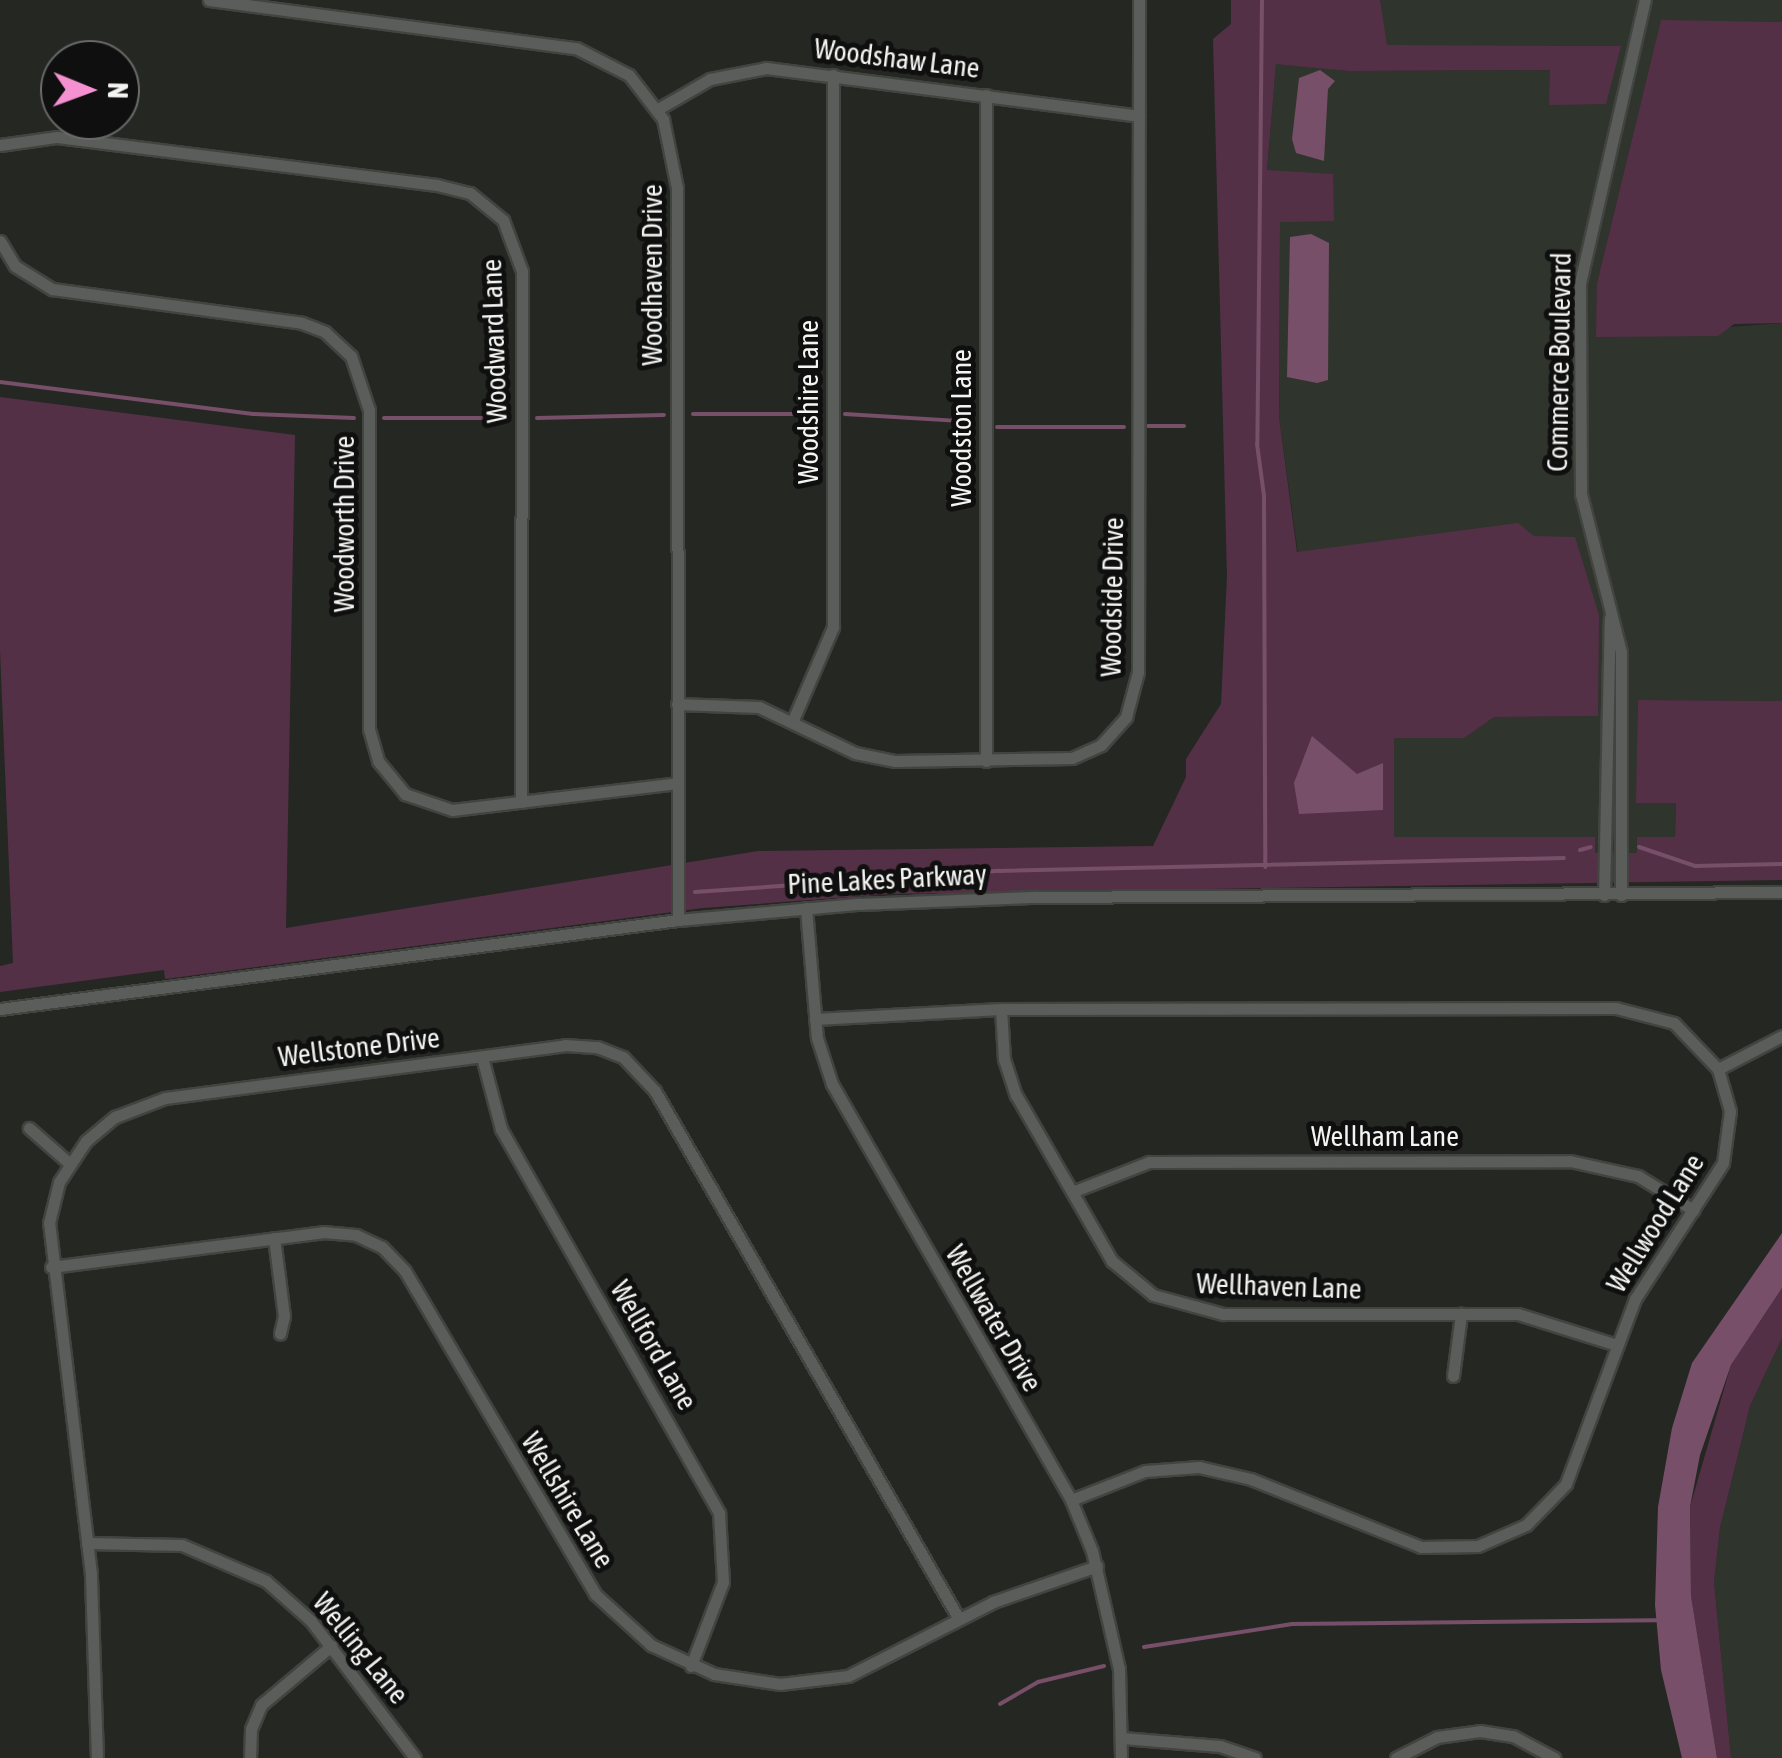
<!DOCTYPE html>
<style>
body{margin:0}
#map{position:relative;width:1782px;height:1758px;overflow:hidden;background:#252723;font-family:"Asap Condensed",sans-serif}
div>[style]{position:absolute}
.built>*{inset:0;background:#2f342c}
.green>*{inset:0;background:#543047}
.water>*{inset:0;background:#774f68}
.stream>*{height:4px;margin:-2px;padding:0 2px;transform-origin:2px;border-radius:2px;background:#774f68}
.roads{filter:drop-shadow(2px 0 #424440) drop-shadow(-2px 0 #424440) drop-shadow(0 2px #424440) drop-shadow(0 -2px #424440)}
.minor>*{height:11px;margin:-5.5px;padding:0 5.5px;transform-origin:5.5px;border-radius:5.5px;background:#5b5d5b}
span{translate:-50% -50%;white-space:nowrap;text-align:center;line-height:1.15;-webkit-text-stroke:10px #0e0f0e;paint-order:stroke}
.street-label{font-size:28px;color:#f4f5f3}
.north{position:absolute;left:40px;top:40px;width:100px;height:100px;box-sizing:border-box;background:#0e0f0e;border:2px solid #6a6b6a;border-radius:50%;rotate:91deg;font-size:28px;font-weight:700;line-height:40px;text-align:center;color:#f4f5f3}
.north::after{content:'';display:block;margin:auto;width:35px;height:45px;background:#f590d1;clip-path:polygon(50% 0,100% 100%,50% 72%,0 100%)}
</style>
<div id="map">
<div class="built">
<div style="clip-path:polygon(1380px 0,1782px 0,1782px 22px,1661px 21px,1597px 283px,1597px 337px,1782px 323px,1782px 701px,1638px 700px,1637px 803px,1676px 802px,1675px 837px,1638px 853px,1595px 853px,1594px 837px,1394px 837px,1393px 738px,1464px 738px,1493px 717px,1598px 716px,1534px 536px,1518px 524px,1298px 553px,1279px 417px,1280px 222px,1333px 175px,1267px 171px,1276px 63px,1348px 71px,1551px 70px,1620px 46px,1386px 45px)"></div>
<div style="clip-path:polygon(1782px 1338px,1782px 1758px,1731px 1758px,1714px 1582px,1720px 1528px,1750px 1406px)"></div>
</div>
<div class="green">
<div style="clip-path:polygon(1231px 0,1380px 0,1387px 45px,1621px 46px,1606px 104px,1549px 105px,1550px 70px,1348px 71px,1276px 64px,1267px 170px,1333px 174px,1334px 221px,1280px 222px,1279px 417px,1297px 552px,1518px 523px,1534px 536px,1575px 537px,1599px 615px,1598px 716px,1494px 717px,1464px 738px,1394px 738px,1394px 837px,1595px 837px,1595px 853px,1637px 853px,1637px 837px,1675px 837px,1676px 803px,1636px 803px,1638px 700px,1782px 701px,1782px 880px,890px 894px,703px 908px,165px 979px,164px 970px,0 992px,0 966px,13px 963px,0 650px,0 397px,295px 435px,286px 928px,758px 851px,1153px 846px,1186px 777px,1186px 759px,1221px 704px,1227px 576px,1213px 39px,1231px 24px)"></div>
<div style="clip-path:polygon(1661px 20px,1782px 22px,1782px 323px,1734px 324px,1718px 336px,1596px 337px,1597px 283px)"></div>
<div style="clip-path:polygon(1782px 1288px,1782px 1338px,1750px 1406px,1720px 1528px,1714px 1582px,1731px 1758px,1717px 1758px,1691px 1597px,1690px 1507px,1731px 1365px)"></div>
</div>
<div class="water">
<div style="clip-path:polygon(1320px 70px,1335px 81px,1328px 89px,1324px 161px,1296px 153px,1292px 139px,1299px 78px)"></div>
<div style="clip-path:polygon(1311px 234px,1329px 243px,1328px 380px,1317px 383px,1287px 377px,1290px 237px)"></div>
<div style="clip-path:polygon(1312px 736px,1357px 774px,1383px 763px,1383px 810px,1299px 814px,1294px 783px)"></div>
<div style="clip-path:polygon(1782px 1233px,1782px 1288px,1731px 1365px,1700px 1455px,1690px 1507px,1691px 1596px,1717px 1758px,1682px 1758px,1661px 1670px,1655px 1605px,1658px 1507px,1672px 1428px,1692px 1363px)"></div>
</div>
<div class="stream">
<div style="left:1262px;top:0;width:444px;rotate:90.6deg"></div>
<div style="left:1257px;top:444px;width:52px;rotate:82.3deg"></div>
<div style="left:1264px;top:496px;width:371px;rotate:89.8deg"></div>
<div style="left:0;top:382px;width:255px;rotate:7.2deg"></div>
<div style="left:253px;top:414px;width:101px;rotate:2.3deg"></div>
<div style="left:693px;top:414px;width:125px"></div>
<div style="left:845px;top:414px;width:129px;rotate:3.5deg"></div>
<div style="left:384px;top:418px;width:119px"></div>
<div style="left:537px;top:418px;width:127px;rotate:-1.4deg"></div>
<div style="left:1148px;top:426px;width:36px"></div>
<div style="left:997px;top:427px;width:127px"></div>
<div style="left:1639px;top:847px;width:59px;rotate:18.7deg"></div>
<div style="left:1695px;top:866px;width:87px;rotate:-1.3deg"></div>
<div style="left:1580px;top:850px;width:11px;rotate:-15deg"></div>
<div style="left:695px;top:892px;width:305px;rotate:-4deg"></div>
<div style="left:999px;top:871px;width:565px;rotate:-1.32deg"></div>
<div style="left:1144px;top:1647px;width:150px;rotate:-8.8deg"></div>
<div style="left:1292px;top:1624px;width:364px;rotate:-0.6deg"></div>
<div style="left:1000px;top:1704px;width:44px;rotate:-30.1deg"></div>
<div style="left:1038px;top:1682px;width:68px;rotate:-13.6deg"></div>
</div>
<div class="roads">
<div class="minor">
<div style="left:209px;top:0;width:370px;rotate:7.5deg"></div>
<div style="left:576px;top:48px;width:59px;rotate:27deg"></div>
<div style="left:629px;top:75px;width:56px;rotate:52.3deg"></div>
<div style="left:663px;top:119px;width:70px;rotate:78.5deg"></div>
<div style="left:677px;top:188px;width:732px;rotate:89.92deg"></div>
<div style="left:658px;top:109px;width:60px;rotate:-30deg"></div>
<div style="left:710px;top:79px;width:57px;rotate:-11.1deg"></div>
<div style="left:766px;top:68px;width:376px;rotate:7.3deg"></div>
<div style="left:0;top:145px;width:58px;rotate:-8deg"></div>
<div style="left:57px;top:137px;width:383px;rotate:7.2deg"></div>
<div style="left:437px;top:185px;width:34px;rotate:14deg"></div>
<div style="left:470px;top:193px;width:43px;rotate:39.3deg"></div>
<div style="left:503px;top:220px;width:54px;rotate:69.6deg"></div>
<div style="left:522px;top:271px;width:531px;rotate:90.11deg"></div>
<div style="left:0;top:241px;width:29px;rotate:59deg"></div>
<div style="left:15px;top:266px;width:44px;rotate:31.9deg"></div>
<div style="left:52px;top:289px;width:252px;rotate:7.7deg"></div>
<div style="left:302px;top:323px;width:25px;rotate:21deg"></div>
<div style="left:325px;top:332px;width:35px;rotate:43deg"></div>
<div style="left:351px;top:356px;width:57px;rotate:71.6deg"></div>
<div style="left:369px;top:410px;width:319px;rotate:90deg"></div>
<div style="left:369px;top:729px;width:33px;rotate:74deg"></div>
<div style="left:378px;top:761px;width:43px;rotate:50.7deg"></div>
<div style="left:405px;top:794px;width:50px;rotate:18.8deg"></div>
<div style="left:452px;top:810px;width:227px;rotate:-6.8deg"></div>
<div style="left:677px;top:704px;width:82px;rotate:2.1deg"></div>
<div style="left:759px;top:707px;width:106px;rotate:25.6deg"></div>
<div style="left:855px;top:753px;width:41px;rotate:11.3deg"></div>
<div style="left:895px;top:761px;width:177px;rotate:-1deg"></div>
<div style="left:1072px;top:758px;width:32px;rotate:-24deg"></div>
<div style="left:1101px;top:745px;width:38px;rotate:-48deg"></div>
<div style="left:1126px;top:717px;width:47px;rotate:-75.1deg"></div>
<div style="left:1138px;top:672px;width:672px;rotate:-89.91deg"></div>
<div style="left:793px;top:720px;width:101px;rotate:-66.7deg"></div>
<div style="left:833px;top:627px;width:552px;rotate:-90deg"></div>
<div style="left:986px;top:761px;width:666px;rotate:-90deg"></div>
<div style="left:1604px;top:895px;width:277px;rotate:-88.8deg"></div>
<div style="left:1621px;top:895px;width:243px;rotate:-90deg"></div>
<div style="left:1621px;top:652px;width:163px;rotate:-104.2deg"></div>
<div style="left:1581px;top:494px;width:211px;rotate:-90.3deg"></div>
<div style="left:1580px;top:283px;width:290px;rotate:-77.1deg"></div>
<div style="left:806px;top:908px;width:130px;rotate:85.2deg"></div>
<div style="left:817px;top:1038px;width:48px;rotate:71.9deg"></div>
<div style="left:832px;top:1084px;width:480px;rotate:60.1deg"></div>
<div style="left:1071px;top:1500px;width:55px;rotate:67.6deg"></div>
<div style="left:1092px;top:1551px;width:121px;rotate:77.1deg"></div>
<div style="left:1119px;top:1669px;width:89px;rotate:88.7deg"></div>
<div style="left:0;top:1009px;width:684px;rotate:-7.48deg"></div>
<div style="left:678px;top:920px;width:182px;rotate:-5.1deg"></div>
<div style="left:859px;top:904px;width:178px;rotate:-2.3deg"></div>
<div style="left:1037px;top:897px;width:745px;rotate:-0.38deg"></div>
<div style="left:1001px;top:1009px;width:50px;rotate:86.6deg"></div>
<div style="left:1004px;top:1059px;width:38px;rotate:72deg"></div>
<div style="left:1016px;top:1095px;width:192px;rotate:60deg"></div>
<div style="left:1112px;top:1261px;width:53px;rotate:39.7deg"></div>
<div style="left:1153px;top:1295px;width:73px;rotate:15.2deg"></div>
<div style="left:1223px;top:1314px;width:295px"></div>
<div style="left:1518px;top:1314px;width:101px;rotate:17.4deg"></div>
<div style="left:815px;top:1019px;width:186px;rotate:-3.1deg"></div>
<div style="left:1001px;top:1009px;width:615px;rotate:-0.09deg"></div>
<div style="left:1616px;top:1008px;width:60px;rotate:14.5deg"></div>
<div style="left:1674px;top:1023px;width:64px;rotate:46.3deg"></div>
<div style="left:1718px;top:1069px;width:44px;rotate:74.1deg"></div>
<div style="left:1730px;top:1111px;width:52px;rotate:97.7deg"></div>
<div style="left:1723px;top:1163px;width:162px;rotate:122.9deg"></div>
<div style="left:1635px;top:1299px;width:197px;rotate:110.5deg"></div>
<div style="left:1566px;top:1484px;width:57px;rotate:134.3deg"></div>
<div style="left:1526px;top:1525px;width:52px;rotate:156.4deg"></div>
<div style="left:1478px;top:1546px;width:57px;rotate:179deg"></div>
<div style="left:1421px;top:1547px;width:183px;rotate:-158.2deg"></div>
<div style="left:1251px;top:1479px;width:53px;rotate:-167deg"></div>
<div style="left:1199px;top:1467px;width:54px;rotate:175.8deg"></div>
<div style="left:1145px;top:1471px;width:79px;rotate:158.6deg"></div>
<div style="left:482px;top:1057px;width:74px;rotate:75.2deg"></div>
<div style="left:501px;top:1129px;width:442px;rotate:60.4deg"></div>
<div style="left:719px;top:1513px;width:69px;rotate:86.7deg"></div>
<div style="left:723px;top:1582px;width:90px;rotate:110.9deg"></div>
<div style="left:1718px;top:1069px;width:72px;rotate:-27.3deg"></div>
<div style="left:29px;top:1128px;width:53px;rotate:41.2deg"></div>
<div style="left:1072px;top:1192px;width:83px;rotate:-21.3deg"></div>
<div style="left:1149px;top:1162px;width:421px;rotate:-0.1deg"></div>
<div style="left:1570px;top:1161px;width:70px;rotate:12.4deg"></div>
<div style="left:1638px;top:1176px;width:65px;rotate:31.7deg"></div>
<div style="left:274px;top:1238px;width:79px;rotate:82.7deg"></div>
<div style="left:284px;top:1316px;width:18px;rotate:103deg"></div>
<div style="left:51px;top:1267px;width:274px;rotate:-7.3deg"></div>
<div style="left:323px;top:1232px;width:33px;rotate:5deg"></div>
<div style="left:356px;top:1235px;width:29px;rotate:25deg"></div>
<div style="left:382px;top:1247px;width:33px;rotate:46deg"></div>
<div style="left:405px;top:1271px;width:375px;rotate:59.5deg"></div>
<div style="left:595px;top:1594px;width:76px;rotate:42.3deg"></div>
<div style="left:651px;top:1645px;width:69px;rotate:24.7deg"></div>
<div style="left:714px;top:1674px;width:67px;rotate:8.6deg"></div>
<div style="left:780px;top:1684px;width:68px;rotate:-6.7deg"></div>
<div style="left:848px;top:1676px;width:163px;rotate:-27deg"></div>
<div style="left:993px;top:1602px;width:110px;rotate:-19.1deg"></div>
<div style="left:1453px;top:1376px;width:63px;rotate:-82.6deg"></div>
<div style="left:87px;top:1543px;width:95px;rotate:1.2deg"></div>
<div style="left:182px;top:1545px;width:91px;rotate:23.2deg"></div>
<div style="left:266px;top:1581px;width:60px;rotate:41.6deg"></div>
<div style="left:311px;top:1621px;width:172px;rotate:52.8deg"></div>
<div style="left:1122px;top:1738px;width:98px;rotate:4.7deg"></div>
<div style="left:1220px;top:1746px;width:37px;rotate:19deg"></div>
<div style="left:97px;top:1758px;width:184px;rotate:-91.9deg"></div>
<div style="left:91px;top:1574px;width:354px;rotate:-96.8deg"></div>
<div style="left:49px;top:1223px;width:42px;rotate:-76.3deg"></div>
<div style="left:59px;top:1182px;width:49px;rotate:-56.6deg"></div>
<div style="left:86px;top:1141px;width:38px;rotate:-40deg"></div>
<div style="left:115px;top:1117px;width:53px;rotate:-20.8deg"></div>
<div style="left:165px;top:1098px;width:403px;rotate:-7.5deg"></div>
<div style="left:565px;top:1045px;width:32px;rotate:4deg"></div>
<div style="left:597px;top:1047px;width:28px;rotate:21deg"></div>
<div style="left:623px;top:1057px;width:47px;rotate:46.7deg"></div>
<div style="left:655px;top:1091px;width:609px;rotate:60.07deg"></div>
<div style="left:250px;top:1758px;width:29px;rotate:-88deg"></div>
<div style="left:251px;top:1729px;width:26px;rotate:-67deg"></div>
<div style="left:261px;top:1705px;width:92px;rotate:-40.1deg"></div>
<div style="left:1396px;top:1758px;width:46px;rotate:-27.1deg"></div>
<div style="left:1437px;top:1737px;width:43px;rotate:-7.9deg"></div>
<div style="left:1480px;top:1731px;width:33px;rotate:9deg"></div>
<div style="left:1513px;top:1736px;width:47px;rotate:28.2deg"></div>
</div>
</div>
<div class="street-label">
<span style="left:897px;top:58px;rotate:7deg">Woodshaw Lane</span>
<span style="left:652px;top:275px;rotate:-90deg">Woodhaven Drive</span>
<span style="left:494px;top:341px;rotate:-92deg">Woodward Lane</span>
<span style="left:1559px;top:362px;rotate:-89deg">Commerce Boulevard</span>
<span style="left:808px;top:402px;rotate:-90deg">Woodshire Lane</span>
<span style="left:961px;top:428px;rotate:-90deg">Woodston Lane</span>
<span style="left:344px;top:524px;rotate:-90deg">Woodworth Drive</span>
<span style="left:1112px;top:597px;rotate:-89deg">Woodside Drive</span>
<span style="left:887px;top:879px;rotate:-3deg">Pine Lakes Parkway</span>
<span style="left:359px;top:1047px;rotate:-7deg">Wellstone Drive</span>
<span style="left:1385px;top:1136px">Wellham Lane</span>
<span style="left:1655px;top:1223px;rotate:-58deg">Wellwood Lane</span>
<span style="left:1279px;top:1286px;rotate:2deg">Wellhaven Lane</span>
<span style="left:994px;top:1318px;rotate:60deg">Wellwater Drive</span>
<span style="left:654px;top:1345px;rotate:60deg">Wellford Lane</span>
<span style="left:568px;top:1500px;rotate:59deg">Wellshire Lane</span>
<span style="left:361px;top:1648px;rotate:51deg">Welling Lane</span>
</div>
<div class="north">N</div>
</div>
